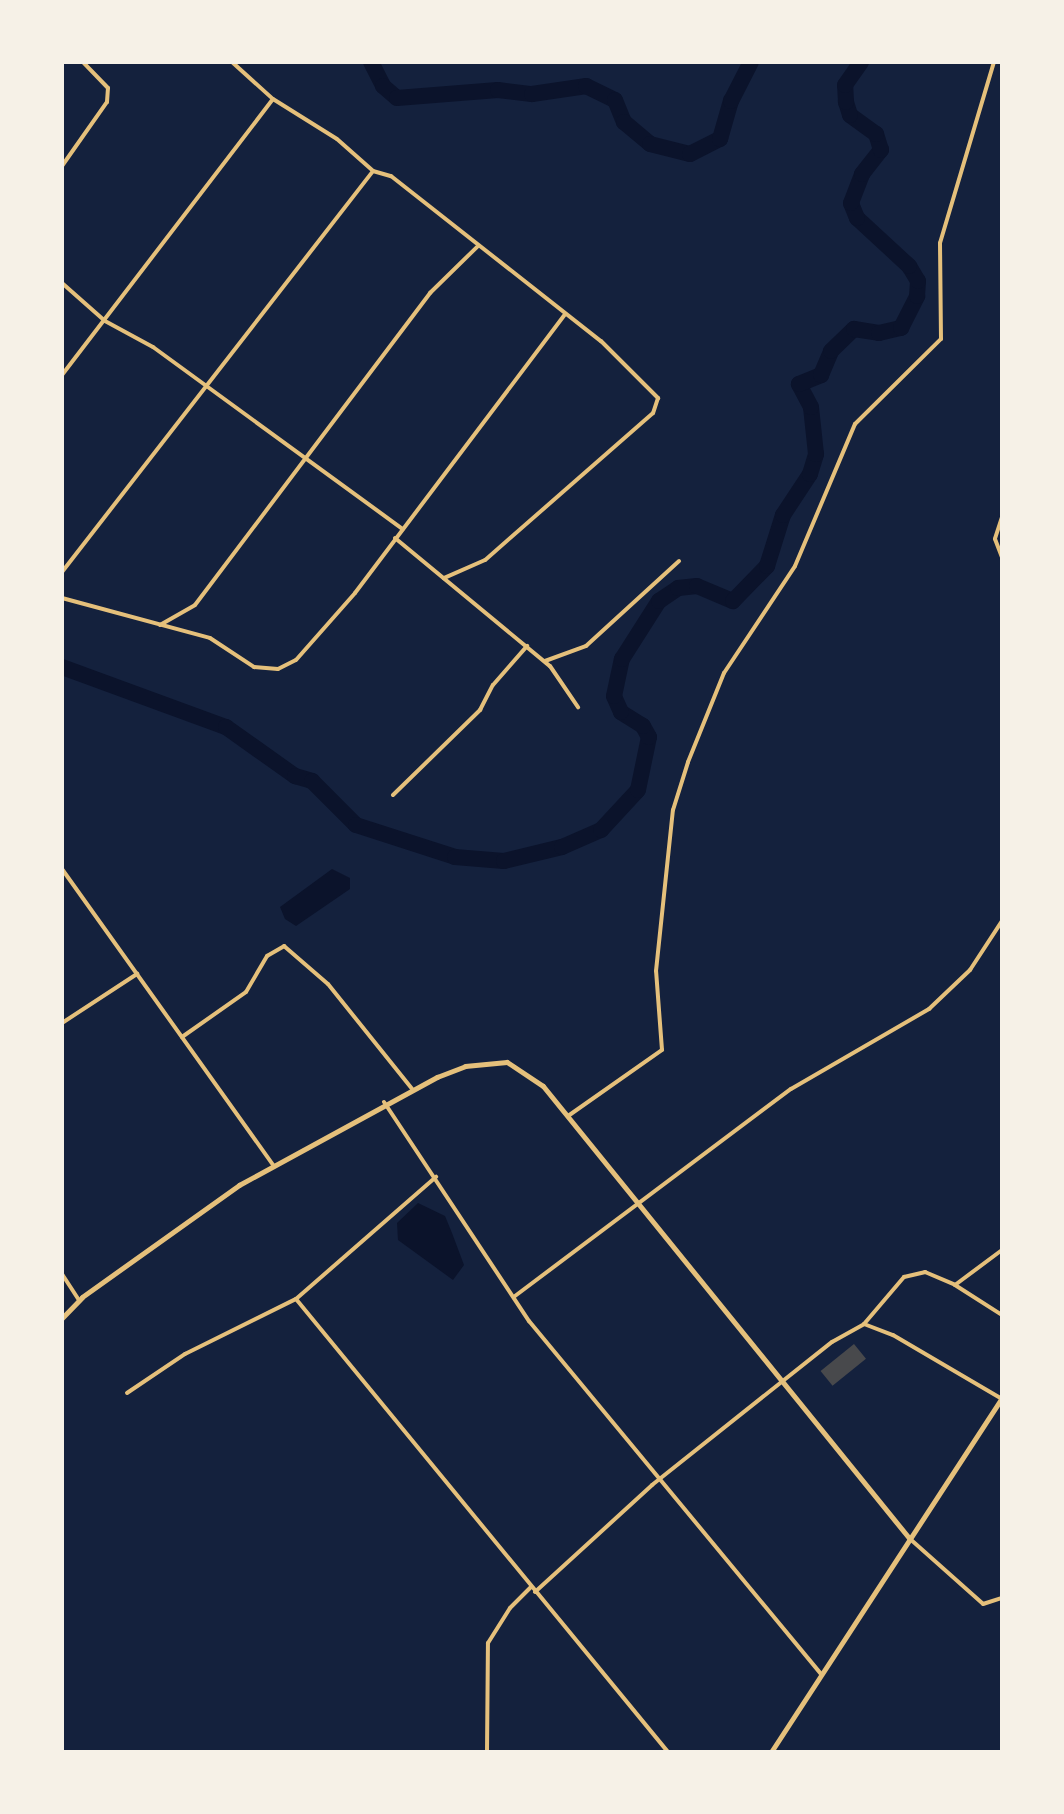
<!DOCTYPE html>
<style>
body{margin:0}
#map{position:relative;width:1064px;height:1814px;overflow:hidden;background:#14213d;font-family:Mulish,sans-serif}
div>[style]{position:absolute}
.water>*{inset:0;background:#0b132b}
.river>*{height:16px;margin:-8px;padding:0 8px;transform-origin:8px;border-radius:8px;background:#0b132b}
.building>*{inset:0;background:#48494c;transform-origin:0 0}
.minor>*{height:4px;margin:-2px;padding:0 2px;transform-origin:2px;border-radius:2px;background:#e5c07b}
.tertiary>*{height:5px;margin:-2.5px;padding:0 2.5px;transform-origin:2.5px;border-radius:2.5px;background:#e5c07b}
.secondary>*{height:5px;margin:-2.5px;padding:0 2.5px;transform-origin:2.5px;border-radius:2.5px;background:#e5c07b}
span{translate:-50% -50%;white-space:nowrap;text-align:center;line-height:1.15;-webkit-text-stroke:7px #f6f1e7;paint-order:stroke}
.frame{position:absolute;inset:0;border:64px solid #f6f1e7;pointer-events:none}
</style>
<div id="map">
<div class="water">
<div style="clip-path:polygon(332px 869px,350px 878px,350px 889px,296px 926px,285px 919px,280px 907px)"></div>
<div style="clip-path:polygon(418px 1203px,445px 1216px,452px 1233px,464px 1265px,453px 1280px,398px 1240px,397px 1223px)"></div>
</div>
<div class="river">
<div style="left:371px;top:62px;width:27px;rotate:63deg"></div>
<div style="left:383px;top:86px;width:18px;rotate:41deg"></div>
<div style="left:397px;top:98px;width:101px;rotate:-4.5deg"></div>
<div style="left:498px;top:90px;width:34px;rotate:7deg"></div>
<div style="left:532px;top:94px;width:55px;rotate:-8.4deg"></div>
<div style="left:586px;top:86px;width:32px;rotate:26deg"></div>
<div style="left:615px;top:100px;width:24px;rotate:68deg"></div>
<div style="left:624px;top:122px;width:34px;rotate:40deg"></div>
<div style="left:650px;top:144px;width:41px;rotate:14deg"></div>
<div style="left:690px;top:154px;width:34px;rotate:-27deg"></div>
<div style="left:720px;top:139px;width:40px;rotate:-74deg"></div>
<div style="left:731px;top:101px;width:44px;rotate:-62.9deg"></div>
<div style="left:62px;top:667px;width:175px;rotate:20.1deg"></div>
<div style="left:226px;top:727px;width:85px;rotate:35.4deg"></div>
<div style="left:295px;top:776px;width:18px;rotate:16deg"></div>
<div style="left:312px;top:781px;width:62px;rotate:45deg"></div>
<div style="left:356px;top:825px;width:104px;rotate:17.9deg"></div>
<div style="left:455px;top:857px;width:49px;rotate:4.7deg"></div>
<div style="left:504px;top:861px;width:60px;rotate:-13.6deg"></div>
<div style="left:562px;top:847px;width:43px;rotate:-23.6deg"></div>
<div style="left:601px;top:830px;width:54px;rotate:-47.2deg"></div>
<div style="left:638px;top:790px;width:54px;rotate:-78.3deg"></div>
<div style="left:649px;top:737px;width:13px;rotate:-119deg"></div>
<div style="left:643px;top:726px;width:26px;rotate:-148deg"></div>
<div style="left:621px;top:712px;width:17px;rotate:-114deg"></div>
<div style="left:614px;top:696px;width:38px;rotate:-78deg"></div>
<div style="left:622px;top:659px;width:69px;rotate:-57.5deg"></div>
<div style="left:659px;top:601px;width:23px;rotate:-34deg"></div>
<div style="left:678px;top:588px;width:19px;rotate:-6deg"></div>
<div style="left:697px;top:586px;width:39px;rotate:23deg"></div>
<div style="left:733px;top:601px;width:49px;rotate:-45.8deg"></div>
<div style="left:767px;top:566px;width:53px;rotate:-72.6deg"></div>
<div style="left:783px;top:515px;width:49px;rotate:-56.6deg"></div>
<div style="left:810px;top:474px;width:21px;rotate:-73deg"></div>
<div style="left:816px;top:454px;width:47px;rotate:-96.1deg"></div>
<div style="left:811px;top:407px;width:26px;rotate:-118deg"></div>
<div style="left:799px;top:384px;width:24px;rotate:-22deg"></div>
<div style="left:821px;top:375px;width:26px;rotate:-67deg"></div>
<div style="left:831px;top:351px;width:32px;rotate:-44deg"></div>
<div style="left:854px;top:329px;width:25px;rotate:9deg"></div>
<div style="left:879px;top:333px;width:23px;rotate:-13deg"></div>
<div style="left:901px;top:328px;width:36px;rotate:-63deg"></div>
<div style="left:917px;top:296px;width:15px;rotate:-86deg"></div>
<div style="left:918px;top:281px;width:17px;rotate:-121deg"></div>
<div style="left:909px;top:266px;width:71px;rotate:-137.3deg"></div>
<div style="left:857px;top:218px;width:16px;rotate:-112deg"></div>
<div style="left:851px;top:203px;width:31px;rotate:-69deg"></div>
<div style="left:862px;top:174px;width:31px;rotate:-52deg"></div>
<div style="left:881px;top:150px;width:17px;rotate:-107deg"></div>
<div style="left:876px;top:134px;width:32px;rotate:-144deg"></div>
<div style="left:850px;top:115px;width:14px;rotate:-107deg"></div>
<div style="left:846px;top:102px;width:17px;rotate:-93deg"></div>
<div style="left:845px;top:85px;width:28px;rotate:-55deg"></div>
</div>
<div class="building">
<div style="left:854px;top:1344px;width:19px;height:43px;rotate:51deg"></div>
</div>
<div class="minor">
<div style="left:232px;top:62px;width:55px;rotate:42.1deg"></div>
<div style="left:273px;top:99px;width:75px;rotate:32deg"></div>
<div style="left:337px;top:139px;width:48px;rotate:41.6deg"></div>
<div style="left:373px;top:171px;width:19px;rotate:16deg"></div>
<div style="left:391px;top:176px;width:267px;rotate:38.2deg"></div>
<div style="left:601px;top:341px;width:81px;rotate:45deg"></div>
<div style="left:658px;top:398px;width:16px;rotate:108deg"></div>
<div style="left:653px;top:413px;width:223px;rotate:138.8deg"></div>
<div style="left:485px;top:560px;width:45px;rotate:156.3deg"></div>
<div style="left:62px;top:166px;width:78px;rotate:-54.9deg"></div>
<div style="left:107px;top:102px;width:14px;rotate:-86deg"></div>
<div style="left:108px;top:88px;width:36px;rotate:-134deg"></div>
<div style="left:62px;top:283px;width:57px;rotate:41.5deg"></div>
<div style="left:105px;top:321px;width:55px;rotate:28.4deg"></div>
<div style="left:153px;top:347px;width:309px;rotate:36.1deg"></div>
<div style="left:62px;top:375px;width:347px;rotate:-52.6deg"></div>
<div style="left:1002px;top:517px;width:23px;rotate:108deg"></div>
<div style="left:995px;top:539px;width:19px;rotate:69deg"></div>
<div style="left:395px;top:538px;width:201px;rotate:39.6deg"></div>
<div style="left:550px;top:666px;width:50px;rotate:55.7deg"></div>
<div style="left:62px;top:572px;width:507px;rotate:-52.2deg"></div>
<div style="left:62px;top:598px;width:153px;rotate:15.1deg"></div>
<div style="left:210px;top:638px;width:53px;rotate:33.4deg"></div>
<div style="left:254px;top:667px;width:24px;rotate:5deg"></div>
<div style="left:278px;top:669px;width:20px;rotate:-27deg"></div>
<div style="left:296px;top:660px;width:89px;rotate:-48.6deg"></div>
<div style="left:355px;top:593px;width:349px;rotate:-53deg"></div>
<div style="left:160px;top:625px;width:40px;rotate:-29.7deg"></div>
<div style="left:195px;top:605px;width:391px;rotate:-53deg"></div>
<div style="left:430px;top:293px;width:66px;rotate:-44.4deg"></div>
<div style="left:545px;top:661px;width:44px;rotate:-20.1deg"></div>
<div style="left:586px;top:646px;width:126px;rotate:-42.4deg"></div>
<div style="left:393px;top:795px;width:122px;rotate:-44.3deg"></div>
<div style="left:480px;top:710px;width:28px;rotate:-63deg"></div>
<div style="left:493px;top:685px;width:52px;rotate:-48.9deg"></div>
<div style="left:62px;top:869px;width:364px;rotate:54.5deg"></div>
<div style="left:62px;top:1023px;width:90px;rotate:-33.2deg"></div>
<div style="left:182px;top:1037px;width:78px;rotate:-35.1deg"></div>
<div style="left:246px;top:992px;width:42px;rotate:-59.7deg"></div>
<div style="left:267px;top:956px;width:20px;rotate:-30deg"></div>
<div style="left:284px;top:946px;width:58px;rotate:40.8deg"></div>
<div style="left:328px;top:984px;width:134px;rotate:51.3deg"></div>
<div style="left:384px;top:1102px;width:263px;rotate:56.5deg"></div>
<div style="left:529px;top:1321px;width:458px;rotate:50.4deg"></div>
<div style="left:568px;top:1116px;width:115px;rotate:-35.1deg"></div>
<div style="left:662px;top:1050px;width:79px;rotate:-94.3deg"></div>
<div style="left:656px;top:971px;width:162px;rotate:-84deg"></div>
<div style="left:673px;top:810px;width:50px;rotate:-72.6deg"></div>
<div style="left:688px;top:762px;width:96px;rotate:-68deg"></div>
<div style="left:724px;top:673px;width:128px;rotate:-56.4deg"></div>
<div style="left:795px;top:566px;width:154px;rotate:-67.1deg"></div>
<div style="left:855px;top:424px;width:121px;rotate:-44.7deg"></div>
<div style="left:941px;top:339px;width:96px;rotate:-90.6deg"></div>
<div style="left:940px;top:243px;width:189px;rotate:-73.4deg"></div>
<div style="left:62px;top:1274px;width:31px;rotate:57deg"></div>
<div style="left:955px;top:1285px;width:56px;rotate:32.6deg"></div>
<div style="left:515px;top:1296px;width:345px;rotate:-36.9deg"></div>
<div style="left:791px;top:1089px;width:160px;rotate:-30.1deg"></div>
<div style="left:929px;top:1009px;width:57px;rotate:-43.6deg"></div>
<div style="left:970px;top:970px;width:59px;rotate:-56.9deg"></div>
<div style="left:296px;top:1299px;width:586px;rotate:50.61deg"></div>
<div style="left:864px;top:1324px;width:31px;rotate:21deg"></div>
<div style="left:893px;top:1335px;width:126px;rotate:30.4deg"></div>
<div style="left:127px;top:1393px;width:70px;rotate:-33.9deg"></div>
<div style="left:185px;top:1354px;width:124px;rotate:-26.4deg"></div>
<div style="left:296px;top:1299px;width:186px;rotate:-41.1deg"></div>
<div style="left:909px;top:1538px;width:99px;rotate:41.7deg"></div>
<div style="left:983px;top:1604px;width:20px;rotate:-18deg"></div>
<div style="left:535px;top:1592px;width:159px;rotate:-42.4deg"></div>
<div style="left:652px;top:1485px;width:230px;rotate:-38.5deg"></div>
<div style="left:832px;top:1342px;width:37px;rotate:-29deg"></div>
<div style="left:864px;top:1324px;width:62px;rotate:-49.6deg"></div>
<div style="left:904px;top:1277px;width:22px;rotate:-13deg"></div>
<div style="left:925px;top:1272px;width:33px;rotate:23deg"></div>
<div style="left:955px;top:1285px;width:59px;rotate:-36.7deg"></div>
<div style="left:487px;top:1752px;width:109px;rotate:-89.5deg"></div>
<div style="left:488px;top:1643px;width:41px;rotate:-57.8deg"></div>
<div style="left:510px;top:1608px;width:30px;rotate:-45deg"></div>
</div>
<div class="tertiary">
<div style="left:62px;top:1318px;width:29px;rotate:-46deg"></div>
<div style="left:82px;top:1297px;width:193px;rotate:-35.5deg"></div>
<div style="left:239px;top:1185px;width:226px;rotate:-28.6deg"></div>
<div style="left:437px;top:1077px;width:30px;rotate:-21deg"></div>
<div style="left:465px;top:1066px;width:42px;rotate:-5.4deg"></div>
<div style="left:507px;top:1062px;width:43px;rotate:33.7deg"></div>
<div style="left:543px;top:1086px;width:582px;rotate:51deg"></div>
</div>
<div class="secondary">
<div style="left:771px;top:1752px;width:423px;rotate:-56.9deg"></div>
</div>
<div class="frame"></div>
</div>
